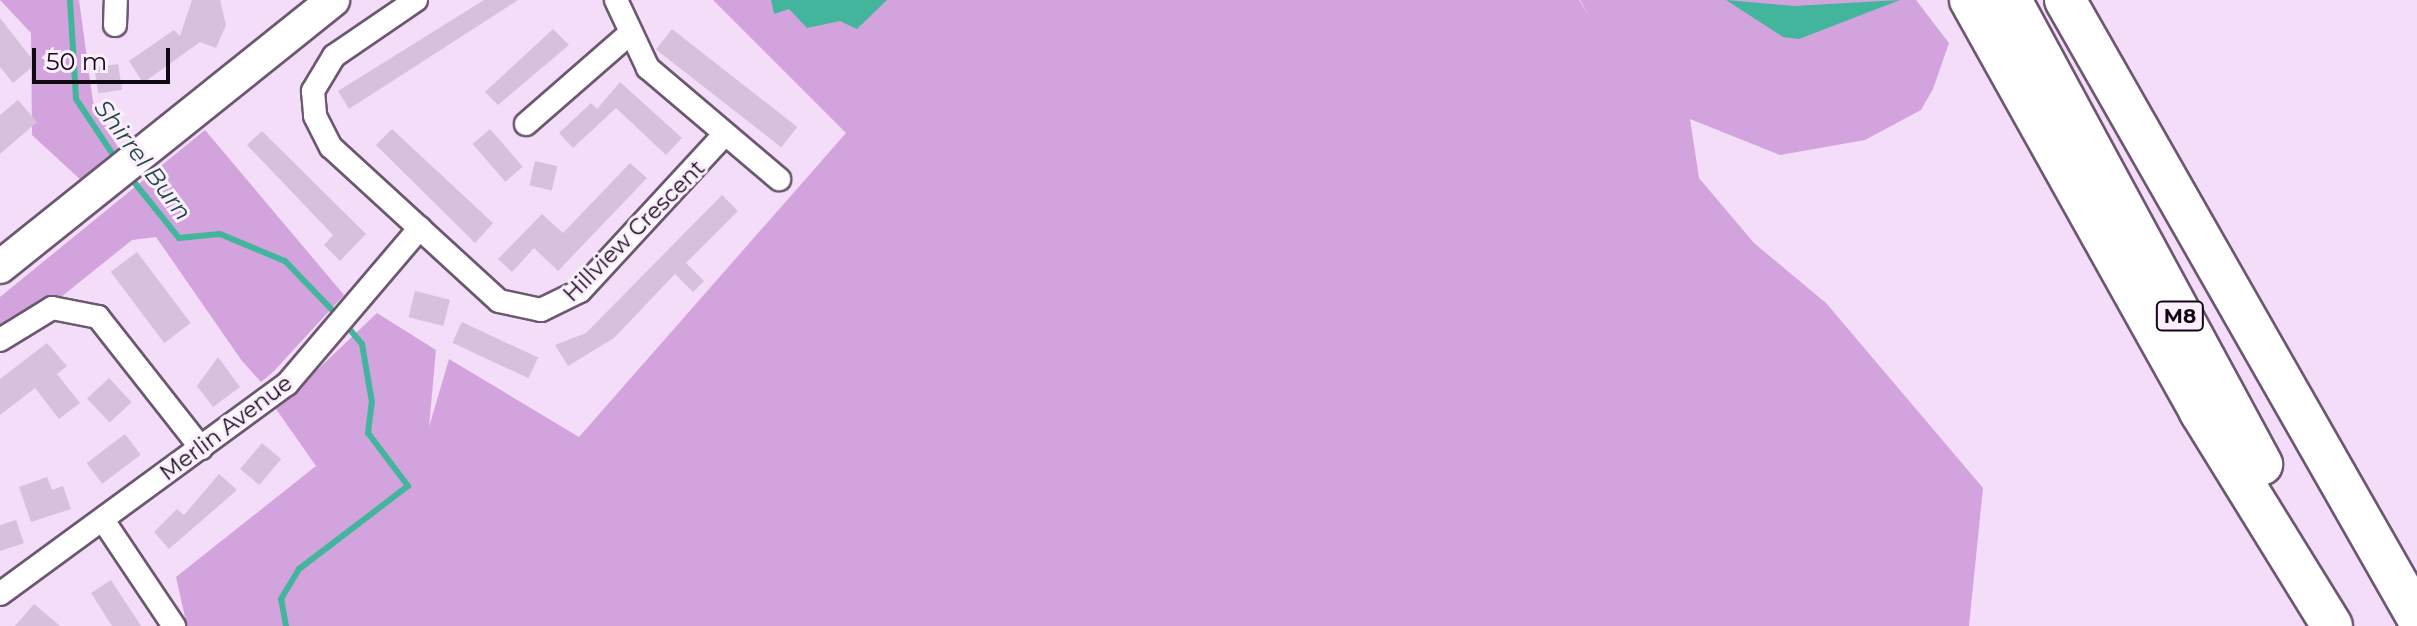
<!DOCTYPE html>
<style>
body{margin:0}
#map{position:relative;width:2417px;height:626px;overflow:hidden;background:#f4ddf9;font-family:Montserrat,sans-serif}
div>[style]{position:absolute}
.green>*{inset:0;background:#d3a3de}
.water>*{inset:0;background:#44b59d}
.stream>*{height:6px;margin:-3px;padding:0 3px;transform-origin:3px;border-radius:3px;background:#44b59d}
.building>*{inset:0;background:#d7c0db;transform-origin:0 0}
.roads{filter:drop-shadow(2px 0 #6c5870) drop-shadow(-2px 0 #6c5870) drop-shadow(0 2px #6c5870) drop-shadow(0 -2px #6c5870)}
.street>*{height:22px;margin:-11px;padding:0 11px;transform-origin:11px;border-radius:11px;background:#fff}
.secondary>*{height:32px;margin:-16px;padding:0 16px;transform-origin:16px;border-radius:16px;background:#fff}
.highway>*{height:40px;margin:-20px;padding:0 20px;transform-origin:20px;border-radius:20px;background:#fff}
span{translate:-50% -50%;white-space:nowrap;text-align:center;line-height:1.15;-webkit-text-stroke:6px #fceeff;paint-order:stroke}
.shield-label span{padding:2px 6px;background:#fceeff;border:2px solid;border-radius:6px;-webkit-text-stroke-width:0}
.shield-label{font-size:20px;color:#110912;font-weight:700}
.street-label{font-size:22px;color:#110912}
.water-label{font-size:24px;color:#1b4c41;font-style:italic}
.scale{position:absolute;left:32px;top:48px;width:138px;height:36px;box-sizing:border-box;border:4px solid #110912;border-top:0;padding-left:10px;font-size:24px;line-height:28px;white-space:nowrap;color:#110912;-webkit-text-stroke:6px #fceeff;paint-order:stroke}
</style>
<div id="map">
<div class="green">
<div style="clip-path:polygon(0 0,79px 0,93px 102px,121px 153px,83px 182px,32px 135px,31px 33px)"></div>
<div style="clip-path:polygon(713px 0,1579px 0,1590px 17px,1580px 0,1916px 0,1949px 43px,1933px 89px,1921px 110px,1865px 140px,1780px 155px,1690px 119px,1699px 178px,1754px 243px,1826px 303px,1983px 488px,1969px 626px,187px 626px,176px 577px,316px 466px,276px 409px,377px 313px,436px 350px,429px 427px,449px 359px,579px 437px,846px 133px)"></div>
<div style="clip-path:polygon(205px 130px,344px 295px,273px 372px,261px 382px,242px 361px,156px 237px,132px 240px,0 346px,0 297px)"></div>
</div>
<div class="water">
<div style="clip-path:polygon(771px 0,887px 0,857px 29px,840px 21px,807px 28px,789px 9px,774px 14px)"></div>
<div style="clip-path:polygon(1726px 0,1794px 6px,1900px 0,1799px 39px,1783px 37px)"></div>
</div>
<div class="stream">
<div style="left:70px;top:0;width:99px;rotate:86.5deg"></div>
<div style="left:76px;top:99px;width:76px;rotate:56.3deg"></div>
<div style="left:130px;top:177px;width:78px;rotate:51.2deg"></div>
<div style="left:179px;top:238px;width:41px;rotate:-5.6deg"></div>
<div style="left:220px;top:234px;width:70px;rotate:22.6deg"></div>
<div style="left:285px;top:261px;width:75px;rotate:46.1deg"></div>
<div style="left:286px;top:626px;width:27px;rotate:-100deg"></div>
<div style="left:281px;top:599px;width:35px;rotate:-59deg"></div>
<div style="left:299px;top:569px;width:137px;rotate:-37.3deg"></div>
<div style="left:408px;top:486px;width:66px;rotate:-127deg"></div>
<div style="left:368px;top:433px;width:31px;rotate:-83deg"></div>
<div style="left:372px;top:402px;width:59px;rotate:-99.8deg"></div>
<div style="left:362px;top:344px;width:26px;rotate:-130deg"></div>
</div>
<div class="building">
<div style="clip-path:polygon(192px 0,220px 0,226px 25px,216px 48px,200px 42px,143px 83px,129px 61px,174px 30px,180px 36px)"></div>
<div style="clip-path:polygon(484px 0,518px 0,349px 109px,338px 91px)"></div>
<div style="clip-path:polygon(0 18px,36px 64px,13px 83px,0 67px)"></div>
<div style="clip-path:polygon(553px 29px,569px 45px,498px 105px,485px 92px)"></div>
<div style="left:672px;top:29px;width:159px;height:26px;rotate:38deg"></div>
<div style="left:118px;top:64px;width:26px;height:24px;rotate:81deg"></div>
<div style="clip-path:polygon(620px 82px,682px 138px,666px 155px,616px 108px,573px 148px,559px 133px,591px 103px,597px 109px)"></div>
<div style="clip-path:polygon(18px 100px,37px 122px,0 154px,0 115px)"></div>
<div style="clip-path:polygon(392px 129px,493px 223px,475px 243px,376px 145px)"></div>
<div style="left:490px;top:129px;width:50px;height:23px;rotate:49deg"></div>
<div style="clip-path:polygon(262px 131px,366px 234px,340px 261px,324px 245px,333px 235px,247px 145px)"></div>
<div style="left:535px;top:161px;width:23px;height:25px;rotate:13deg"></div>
<div style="clip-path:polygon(630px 163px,647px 178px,558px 271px,534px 248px,512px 272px,498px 259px,542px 214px,563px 233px)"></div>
<div style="clip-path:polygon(722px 195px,738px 211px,686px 263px,704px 281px,693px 292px,675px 274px,614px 338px,568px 366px,555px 345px,586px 333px)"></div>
<div style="left:137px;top:252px;width:89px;height:33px;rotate:53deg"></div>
<div style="left:415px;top:291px;width:36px;height:27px;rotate:14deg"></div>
<div style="left:462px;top:322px;width:84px;height:23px;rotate:25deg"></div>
<div style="clip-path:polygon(47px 343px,67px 366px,57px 374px,80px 403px,59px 419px,35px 388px,0 415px,0 379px)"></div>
<div style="clip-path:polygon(218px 357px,240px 387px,213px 407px,197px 386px)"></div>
<div style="left:109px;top:378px;width:33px;height:30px;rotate:47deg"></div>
<div style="left:125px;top:434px;width:26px;height:48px;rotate:53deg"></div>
<div style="left:262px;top:443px;width:25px;height:34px;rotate:40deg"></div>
<div style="clip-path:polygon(219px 474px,237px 490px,169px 549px,154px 532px,177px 509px,184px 515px)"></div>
<div style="clip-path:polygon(47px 477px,52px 490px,63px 486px,71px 509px,31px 522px,19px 487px)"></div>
<div style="clip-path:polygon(16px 520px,24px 543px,0 551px,0 525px)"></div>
<div style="clip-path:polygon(111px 580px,141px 626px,112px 626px,91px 593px)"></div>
<div style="clip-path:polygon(34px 604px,60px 626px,15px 626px)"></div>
</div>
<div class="roads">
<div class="street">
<div style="left:416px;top:0;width:99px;rotate:145.7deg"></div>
<div style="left:334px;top:56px;width:41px;rotate:121deg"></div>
<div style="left:313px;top:91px;width:25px;rotate:85deg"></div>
<div style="left:315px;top:116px;width:35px;rotate:63deg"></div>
<div style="left:331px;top:147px;width:228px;rotate:42.5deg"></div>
<div style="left:499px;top:301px;width:43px;rotate:12.1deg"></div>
<div style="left:541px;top:310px;width:43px;rotate:-26deg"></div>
<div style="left:580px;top:291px;width:212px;rotate:-47.3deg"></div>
<div style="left:616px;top:0;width:75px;rotate:64.8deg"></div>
<div style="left:648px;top:68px;width:172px;rotate:40.3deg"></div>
<div style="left:115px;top:25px;width:25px;rotate:-88deg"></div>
<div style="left:526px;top:124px;width:134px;rotate:-41.1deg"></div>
<div style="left:0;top:340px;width:61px;rotate:-31.6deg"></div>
<div style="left:52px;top:308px;width:47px;rotate:11.1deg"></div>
<div style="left:98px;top:317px;width:167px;rotate:51.8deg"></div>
<div style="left:103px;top:520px;width:128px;rotate:56.2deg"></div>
<div style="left:0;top:594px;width:356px;rotate:-36.2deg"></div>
<div style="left:287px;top:384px;width:205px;rotate:-49.6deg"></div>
</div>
<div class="secondary">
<div style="left:0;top:267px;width:427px;rotate:-38.7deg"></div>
</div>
<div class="highway">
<div style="left:1970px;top:0;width:472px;rotate:60.8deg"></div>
<div style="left:2200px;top:412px;width:251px;rotate:58.3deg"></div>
<div style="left:2011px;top:0;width:528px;rotate:61.59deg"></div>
<div style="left:2065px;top:0;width:710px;rotate:60.3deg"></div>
</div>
</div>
<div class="shield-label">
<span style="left:2180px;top:316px">M8</span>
</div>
<div class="street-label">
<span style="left:634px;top:231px;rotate:-45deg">Hillview Crescent</span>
<span style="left:226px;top:428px;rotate:-37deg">Merlin Avenue</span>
</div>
<div class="water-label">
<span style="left:143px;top:160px;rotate:53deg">Shirrel Burn</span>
</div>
<div class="scale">50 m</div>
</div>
